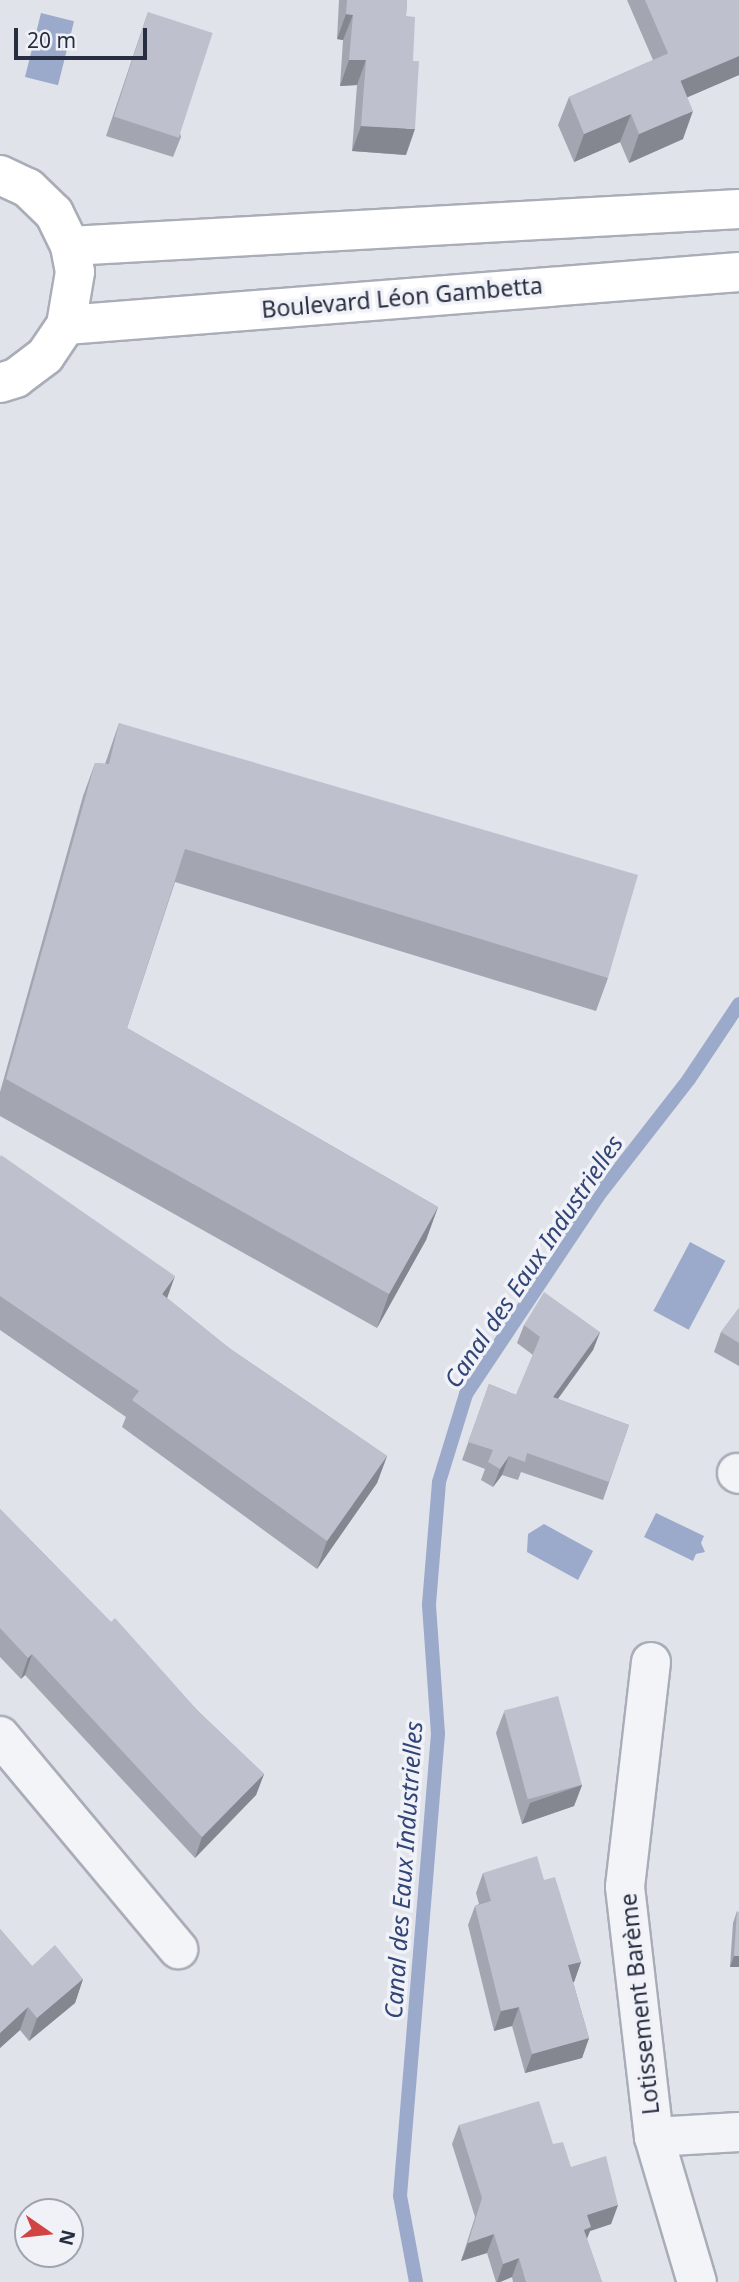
<!DOCTYPE html>
<meta charset="utf-8">
<style>
body{margin:0}
#map{position:relative;width:739px;height:2282px;overflow:hidden;background:#e0e3ea;font-family:"Noto Sans",sans-serif}
div>[style]{position:absolute}
.water>*{inset:0;background:#9baaca;transform-origin:0 0}
.stream>*{height:14px;margin:-7px;padding:0 7px;transform-origin:7px;border-radius:7px;background:#9baaca}
.roads{filter:drop-shadow(2px 0 #a9adb8) drop-shadow(-2px 0 #a9adb8) drop-shadow(0 2px #a9adb8) drop-shadow(0 -2px #a9adb8)}
.street>*{height:38px;margin:-19px;padding:0 19px;transform-origin:19px;border-radius:19px;background:#f3f4f8}
.secondary>*{height:38px;margin:-19px;padding:0 19px;transform-origin:19px;border-radius:19px;background:#fff}
.wall>*{inset:0;background:#a3a6b0}
.shaded-wall>*{inset:0;background:#858790}
.building>*{inset:0;background:#bec1cd;transform-origin:0 0}
span{translate:-50% -50%;white-space:nowrap;text-align:center;line-height:1.15;-webkit-text-stroke:7px #f0f2f7;paint-order:stroke}
.street-label{font-size:23px;color:#282e42}
.water-label{font-size:24px;color:#324577;font-style:italic}
.north{position:absolute;left:14px;top:2198px;width:70px;height:70px;box-sizing:border-box;background:#f0f2f7;border:2px solid #a0a4af;border-radius:50%;rotate:104deg;font-size:19px;font-weight:700;line-height:28px;text-align:center;color:#282e42}
.north::after{content:'';display:block;margin:auto;width:24px;height:32px;background:#d14443;clip-path:polygon(50% 0,100% 100%,50% 72%,0 100%)}
.scale{position:absolute;left:14px;top:28px;width:133px;height:32px;box-sizing:border-box;border:4px solid #282e42;border-top:0;padding-left:9px;font-size:21px;line-height:24px;white-space:nowrap;color:#282e42;-webkit-text-stroke:5px #f0f2f7;paint-order:stroke}
</style>
<div id="map">
<div class="water">
<div style="left:41px;top:13px;width:34px;height:66px;rotate:14deg"></div>
<div style="left:690px;top:1242px;width:40px;height:78px;rotate:28deg"></div>
<div style="clip-path:polygon(656px 1513px,704px 1536px,701px 1543px,705px 1552px,696px 1554px,693px 1561px,644px 1537px)"></div>
<div style="clip-path:polygon(544px 1524px,593px 1551px,578px 1580px,527px 1552px,528px 1534px)"></div>
</div>
<div class="stream">
<div style="left:416px;top:2282px;width:87px;rotate:-100.5deg"></div>
<div style="left:400px;top:2196px;width:464px;rotate:-85.3deg"></div>
<div style="left:438px;top:1734px;width:130px;rotate:-94deg"></div>
<div style="left:429px;top:1604px;width:122px;rotate:-85.3deg"></div>
<div style="left:439px;top:1482px;width:92px;rotate:-72.9deg"></div>
<div style="left:466px;top:1394px;width:238px;rotate:-56.3deg"></div>
<div style="left:598px;top:1196px;width:148px;rotate:-52.1deg"></div>
<div style="left:689px;top:1079px;width:90px;rotate:-56.3deg"></div>
</div>
<div class="roads">
<div class="street">
<div style="left:737px;top:1473px;width:2px;rotate:27deg"></div>
<div style="left:651px;top:1662px;width:226px;rotate:96.6deg"></div>
<div style="left:625px;top:1887px;width:252px;rotate:83.4deg"></div>
<div style="left:654px;top:2137px;width:151px;rotate:73.5deg"></div>
<div style="left:0;top:1736px;width:278px;rotate:50.1deg"></div>
<div style="left:654px;top:2137px;width:85px;rotate:-3.4deg"></div>
</div>
<div class="secondary">
<div style="left:0;top:175px;width:31px;rotate:25deg"></div>
<div style="left:28px;top:188px;width:36px;rotate:44deg"></div>
<div style="left:54px;top:213px;width:37px;rotate:64deg"></div>
<div style="left:70px;top:246px;width:26px;rotate:79deg"></div>
<div style="left:75px;top:272px;width:54px;rotate:99.6deg"></div>
<div style="left:66px;top:325px;width:37px;rotate:124deg"></div>
<div style="left:45px;top:356px;width:36px;rotate:143deg"></div>
<div style="left:16px;top:378px;width:17px;rotate:163deg"></div>
<div style="left:70px;top:246px;width:670px;rotate:-3.17deg"></div>
<div style="left:66px;top:325px;width:675px;rotate:-4.5deg"></div>
</div>
</div>
<div class="wall">
<div style="clip-path:polygon(339px 0,407px 0,406px 16px,406px 155px,352px 151px,357px 85px,340px 86px,343px 40px,337px 39px)"></div>
<div style="clip-path:polygon(627px 0,739px 0,739px 75px,687px 97px,683px 139px,629px 163px,620px 142px,574px 162px,558px 125px,569px 97px,653px 60px)"></div>
<div style="clip-path:polygon(148px 12px,181px 137px,173px 157px,106px 136px)"></div>
<div style="clip-path:polygon(119px 723px,608px 978px,596px 1011px,175px 882px,127px 1028px,438px 1207px,426px 1240px,377px 1328px,0 1116px,0 1092px,83px 796px,95px 763px,105px 764px)"></div>
<div style="clip-path:polygon(0 1157px,167px 1298px,229px 1348px,387px 1456px,377px 1483px,317px 1569px,122px 1427px,126px 1417px,0 1330px)"></div>
<div style="clip-path:polygon(739px 1308px,739px 1366px,714px 1352px,721px 1332px)"></div>
<div style="clip-path:polygon(524px 1325px,600px 1332px,593px 1350px,558px 1399px,629px 1425px,603px 1500px,521px 1472px,518px 1480px,502px 1475px,493px 1487px,481px 1480px,485px 1469px,462px 1460px,489px 1384px,516px 1395px,533px 1355px,517px 1343px)"></div>
<div style="clip-path:polygon(0 1509px,199px 1712px,264px 1774px,256px 1795px,195px 1858px,25px 1675px,21px 1679px,0 1657px)"></div>
<div style="clip-path:polygon(504px 1712px,582px 1785px,574px 1806px,522px 1824px,496px 1733px)"></div>
<div style="clip-path:polygon(483px 1873px,544px 1880px,581px 1962px,574px 1982px,573px 1982px,589px 2038px,582px 2058px,525px 2073px,512px 2026px,494px 2031px,468px 1925px,475px 1906px,479px 1904px,476px 1893px)"></div>
<div style="clip-path:polygon(737px 1911px,739px 1967px,730px 1967px,733px 1923px)"></div>
<div style="clip-path:polygon(0 1929px,32px 1966px,83px 1979px,75px 2003px,29px 2041px,20px 2030px,0 2048px)"></div>
<div style="clip-path:polygon(459px 2125px,553px 2144px,571px 2167px,618px 2205px,611px 2224px,590px 2231px,587px 2239px,602px 2282px,513px 2282px,512px 2277px,500px 2282px,496px 2282px,487px 2253px,461px 2261px,475px 2217px,452px 2144px)"></div>
</div>
<div class="shaded-wall">
<div style="clip-path:polygon(346px 14px,353px 15px,343px 40px,337px 39px)"></div>
<div style="clip-path:polygon(739px 56px,739px 75px,672px 104px,680px 81px)"></div>
<div style="clip-path:polygon(349px 60px,366px 60px,357px 85px,340px 86px)"></div>
<div style="clip-path:polygon(693px 111px,683px 139px,629px 163px,639px 134px)"></div>
<div style="clip-path:polygon(631px 114px,620px 142px,574px 162px,584px 134px)"></div>
<div style="clip-path:polygon(361px 126px,415px 129px,406px 155px,352px 151px)"></div>
<div style="clip-path:polygon(438px 1207px,426px 1240px,377px 1328px,389px 1294px)"></div>
<div style="clip-path:polygon(175px 1276px,165px 1304px,162px 1294px)"></div>
<div style="clip-path:polygon(600px 1332px,593px 1350px,546px 1415px,553px 1397px)"></div>
<div style="clip-path:polygon(387px 1456px,377px 1483px,317px 1569px,327px 1541px)"></div>
<div style="clip-path:polygon(509px 1456px,502px 1475px,493px 1487px,500px 1469px)"></div>
<div style="clip-path:polygon(32px 1654px,25px 1675px,21px 1679px,28px 1658px)"></div>
<div style="clip-path:polygon(264px 1774px,256px 1795px,195px 1858px,202px 1837px)"></div>
<div style="clip-path:polygon(582px 1785px,574px 1806px,522px 1824px,530px 1803px)"></div>
<div style="clip-path:polygon(734px 1956px,739px 1956px,739px 1967px,730px 1967px)"></div>
<div style="clip-path:polygon(581px 1962px,574px 1982px,561px 1985px,568px 1965px)"></div>
<div style="clip-path:polygon(83px 1979px,75px 2003px,29px 2041px,37px 2018px)"></div>
<div style="clip-path:polygon(28px 2007px,20px 2030px,0 2048px,0 2033px)"></div>
<div style="clip-path:polygon(519px 2007px,512px 2026px,494px 2031px,501px 2011px)"></div>
<div style="clip-path:polygon(589px 2038px,582px 2058px,525px 2073px,532px 2054px)"></div>
<div style="clip-path:polygon(618px 2205px,611px 2224px,590px 2231px,584px 2245px,577px 2249px,587px 2215px)"></div>
<div style="clip-path:polygon(494px 2234px,487px 2253px,461px 2261px,468px 2243px)"></div>
<div style="clip-path:polygon(519px 2258px,512px 2277px,500px 2282px,497px 2282px,503px 2264px)"></div>
</div>
<div class="building">
<div style="clip-path:polygon(347px 0,407px 0,406px 16px,415px 17px,413px 61px,419px 61px,415px 129px,361px 126px,366px 60px,349px 60px,353px 15px,346px 14px)"></div>
<div style="clip-path:polygon(645px 0,739px 0,739px 56px,680px 81px)"></div>
<div style="left:148px;top:12px;width:68px;height:110px;rotate:18deg"></div>
<div style="clip-path:polygon(669px 53px,693px 111px,639px 134px,631px 114px,584px 134px,569px 97px)"></div>
<div style="clip-path:polygon(119px 723px,638px 875px,608px 978px,185px 849px,127px 1028px,438px 1207px,389px 1294px,6px 1079px,95px 763px,109px 764px)"></div>
<div style="clip-path:polygon(1px 1155px,175px 1276px,162px 1294px,229px 1348px,387px 1456px,327px 1541px,132px 1400px,139px 1391px,0 1296px,0 1157px)"></div>
<div style="clip-path:polygon(544px 1292px,600px 1332px,553px 1397px,629px 1425px,609px 1482px,527px 1453px,525px 1462px,509px 1456px,500px 1469px,488px 1462px,493px 1450px,468px 1442px,489px 1384px,516px 1395px,540px 1337px,524px 1325px)"></div>
<div style="clip-path:polygon(739px 1308px,739px 1343px,721px 1332px)"></div>
<div style="clip-path:polygon(0 1509px,111px 1622px,115px 1618px,199px 1712px,264px 1774px,202px 1837px,32px 1654px,28px 1658px,0 1628px)"></div>
<div style="left:558px;top:1696px;width:92px;height:56px;rotate:75deg"></div>
<div style="clip-path:polygon(537px 1856px,544px 1880px,555px 1877px,581px 1962px,568px 1965px,589px 2038px,532px 2054px,519px 2007px,501px 2011px,475px 1906px,491px 1901px,483px 1873px)"></div>
<div style="clip-path:polygon(737px 1911px,739px 1912px,739px 1956px,734px 1956px)"></div>
<div style="clip-path:polygon(0 1929px,32px 1966px,55px 1945px,83px 1979px,37px 2018px,28px 2007px,0 2033px)"></div>
<div style="clip-path:polygon(539px 2101px,553px 2144px,563px 2142px,571px 2167px,606px 2156px,618px 2205px,587px 2215px,591px 2227px,584px 2230px,602px 2282px,526px 2282px,519px 2258px,503px 2264px,494px 2234px,468px 2243px,482px 2198px,459px 2125px)"></div>
</div>
<div class="street-label">
<span style="left:402px;top:297px;rotate:-5deg">Boulevard Léon Gambetta</span>
<span style="left:639px;top:2004px;rotate:-96deg">Lotissement Barème</span>
</div>
<div class="water-label">
<span style="left:533px;top:1261px;rotate:-56deg">Canal des Eaux Industrielles</span>
<span style="left:403px;top:1870px;rotate:-86deg">Canal des Eaux Industrielles</span>
</div>
<div class="north">N</div>
<div class="scale">20 m</div>
</div>
